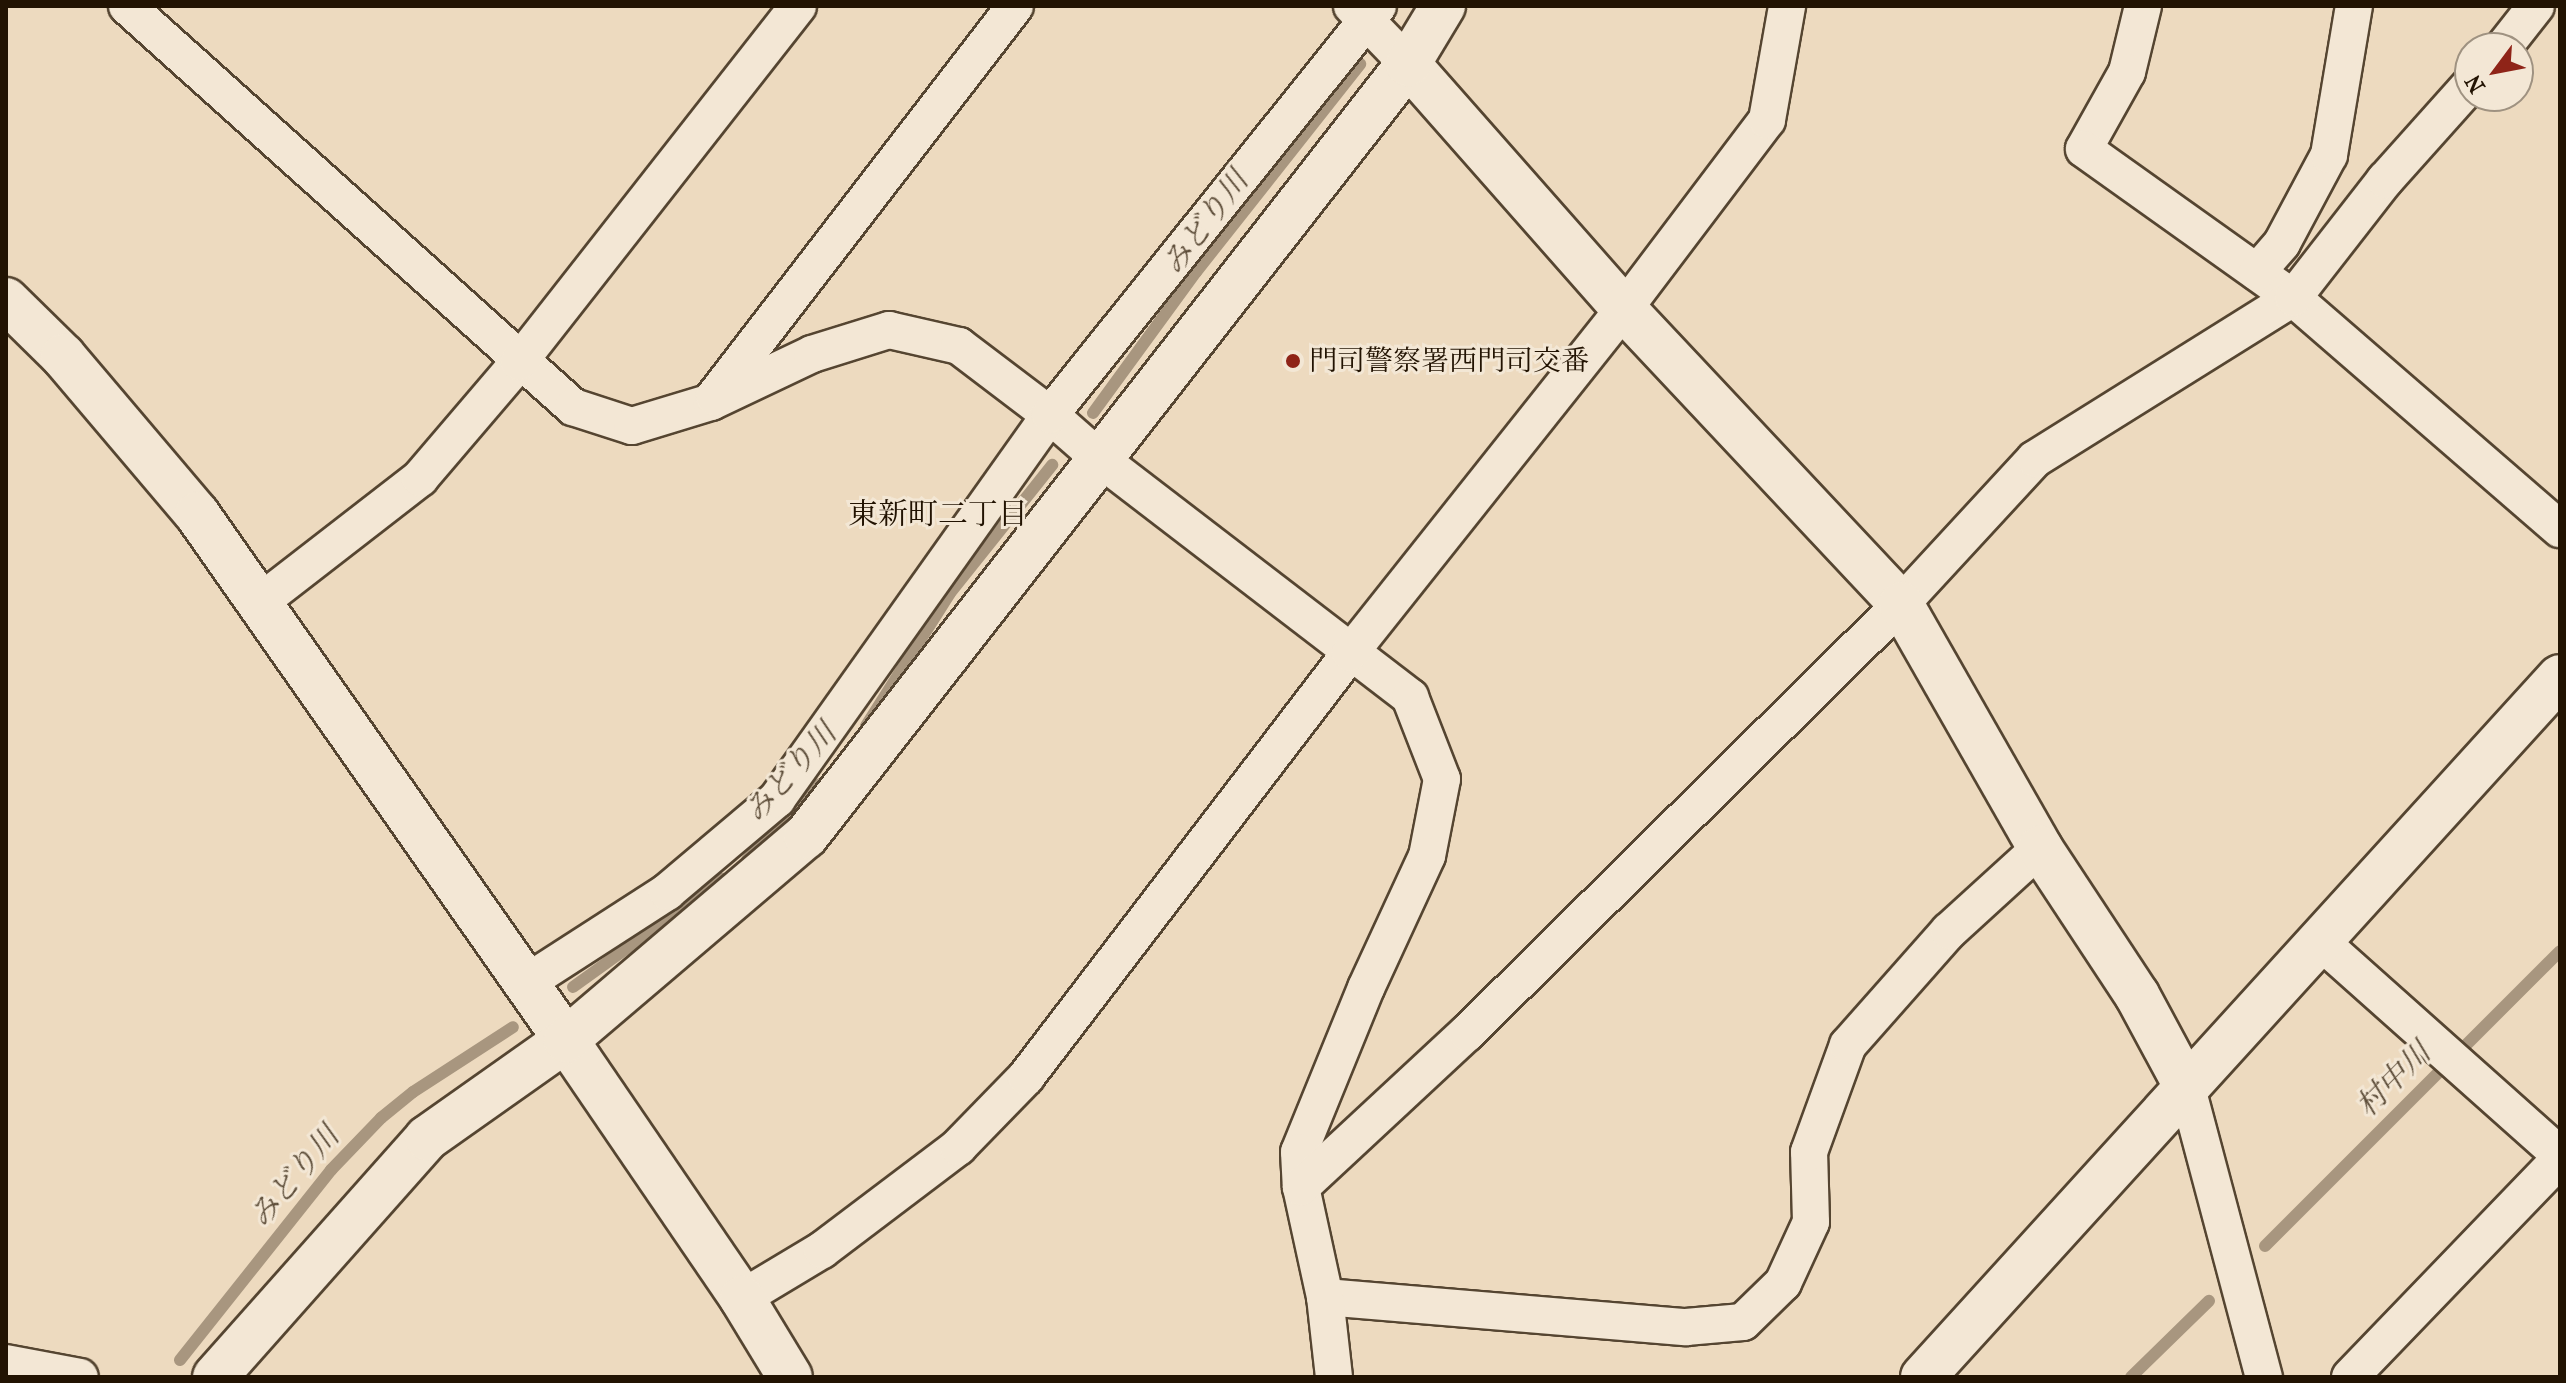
<!DOCTYPE html>
<meta charset="utf-8">
<style>
body{margin:0}
#map{position:relative;width:2566px;height:1383px;overflow:hidden;background:#eddabf;font-family:"IM FELL French Canon","Noto Serif JP",serif}
div>[style]{position:absolute}
.stream>*{height:12px;margin:-6px;padding:0 6px;transform-origin:6px;border-radius:6px;background:#a8967f}
.roads{filter:drop-shadow(2px 0 #554531) drop-shadow(-2px 0 #554531) drop-shadow(0 2px #554531) drop-shadow(0 -2px #554531)}
.street>*{height:36px;margin:-18px;padding:0 18px;transform-origin:18px;border-radius:18px;background:#f3e7d5}
.secondary>*{height:44px;margin:-22px;padding:0 22px;transform-origin:22px;border-radius:22px;background:#f3e7d5}
.dots>*{width:22px;height:22px;translate:-50% -50%;box-sizing:border-box;border:4px solid #f3e7d5;border-radius:50%}
span{translate:-50% -50%;white-space:nowrap;text-align:center;line-height:1.15;-webkit-text-stroke:6px #f3e7d5;paint-order:stroke}
.poi-label{font-size:28px;color:#221302}
.left{translate:0 -50%;text-align:left}
.water-label{font-size:30px;color:#5e4e3a;font-style:italic}
.neighbourhood-label{font-size:30px;color:#221302}
.frame{position:absolute;inset:0;border:8px solid #221302;pointer-events:none}
.north{position:absolute;left:2454px;top:32px;width:80px;height:80px;box-sizing:border-box;background:#f3e7d5;border:2px solid #9f9281;border-radius:50%;rotate:238deg;font-size:22px;font-weight:700;line-height:32px;text-align:center;color:#221302}
.north::after{content:'';display:block;margin:auto;width:28px;height:36px;background:#8f2418;clip-path:polygon(50% 0,100% 100%,50% 72%,0 100%)}
</style>
<div id="map">
<div class="stream">
<div style="left:1093px;top:413px;width:175px;rotate:-53.9deg"></div>
<div style="left:1196px;top:272px;width:265px;rotate:-51.7deg"></div>
<div style="left:866px;top:726px;width:157px;rotate:-57.7deg"></div>
<div style="left:950px;top:593px;width:164px;rotate:-51.4deg"></div>
<div style="left:747px;top:860px;width:105px;rotate:-46.2deg"></div>
<div style="left:573px;top:987px;width:185px;rotate:-35.8deg"></div>
<div style="left:2265px;top:1246px;width:417px;rotate:-45deg"></div>
<div style="left:180px;top:1360px;width:243px;rotate:-51.5deg"></div>
<div style="left:331px;top:1170px;width:72px;rotate:-46.1deg"></div>
<div style="left:381px;top:1118px;width:41px;rotate:-39.1deg"></div>
<div style="left:413px;top:1092px;width:119px;rotate:-33deg"></div>
<div style="left:2131px;top:1377px;width:109px;rotate:-44.3deg"></div>
</div>
<div class="roads">
<div class="street">
<div style="left:127px;top:6px;width:600px;rotate:41.96deg"></div>
<div style="left:573px;top:407px;width:62px;rotate:17.9deg"></div>
<div style="left:632px;top:426px;width:83px;rotate:-16.9deg"></div>
<div style="left:711px;top:402px;width:112px;rotate:-25.4deg"></div>
<div style="left:812px;top:354px;width:81px;rotate:-17.3deg"></div>
<div style="left:889px;top:330px;width:72px;rotate:12.9deg"></div>
<div style="left:959px;top:346px;width:114px;rotate:37.2deg"></div>
<div style="left:1050px;top:415px;width:67px;rotate:41.3deg"></div>
<div style="left:1100px;top:459px;width:391px;rotate:37.5deg"></div>
<div style="left:1410px;top:697px;width:88px;rotate:68.7deg"></div>
<div style="left:1442px;top:779px;width:78px;rotate:101deg"></div>
<div style="left:1427px;top:856px;width:145px;rotate:114.8deg"></div>
<div style="left:1366px;top:988px;width:177px;rotate:112.2deg"></div>
<div style="left:1299px;top:1152px;width:35px;rotate:87deg"></div>
<div style="left:1352px;top:6px;width:81px;rotate:46deg"></div>
<div style="left:2143px;top:6px;width:68px;rotate:103.6deg"></div>
<div style="left:2127px;top:72px;width:88px;rotate:119.2deg"></div>
<div style="left:2084px;top:149px;width:257px;rotate:35.5deg"></div>
<div style="left:2293px;top:298px;width:353px;rotate:40.9deg"></div>
<div style="left:2503px;top:48px;width:53px;rotate:-51.8deg"></div>
<div style="left:2257px;top:272px;width:38px;rotate:-49deg"></div>
<div style="left:2282px;top:243px;width:100px;rotate:-61.9deg"></div>
<div style="left:2329px;top:155px;width:151px;rotate:-80.5deg"></div>
<div style="left:714px;top:397px;width:493px;rotate:-52.4deg"></div>
<div style="left:259px;top:603px;width:204px;rotate:-37.8deg"></div>
<div style="left:420px;top:478px;width:153px;rotate:-49.5deg"></div>
<div style="left:519px;top:362px;width:452px;rotate:-51.9deg"></div>
<div style="left:2321px;top:942px;width:320px;rotate:41.7deg"></div>
<div style="left:526px;top:983px;width:168px;rotate:-32.8deg"></div>
<div style="left:667px;top:892px;width:144px;rotate:-40.2deg"></div>
<div style="left:777px;top:799px;width:471px;rotate:-54.6deg"></div>
<div style="left:1050px;top:415px;width:524px;rotate:-51.27deg"></div>
<div style="left:2187px;top:1088px;width:299px;rotate:75.1deg"></div>
<div style="left:1325px;top:1297px;width:362px;rotate:4.8deg"></div>
<div style="left:1686px;top:1327px;width:57px;rotate:-5deg"></div>
<div style="left:1743px;top:1322px;width:56px;rotate:-44.3deg"></div>
<div style="left:1783px;top:1283px;width:67px;rotate:-65.3deg"></div>
<div style="left:1811px;top:1222px;width:70px;rotate:-91.6deg"></div>
<div style="left:1809px;top:1152px;width:114px;rotate:-70deg"></div>
<div style="left:1848px;top:1045px;width:152px;rotate:-48.5deg"></div>
<div style="left:1949px;top:931px;width:123px;rotate:-42.4deg"></div>
<div style="left:742px;top:1298px;width:93px;rotate:-31deg"></div>
<div style="left:822px;top:1250px;width:171px;rotate:-37.1deg"></div>
<div style="left:958px;top:1147px;width:98px;rotate:-45.8deg"></div>
<div style="left:1026px;top:1077px;width:534px;rotate:-52.61deg"></div>
<div style="left:1350px;top:653px;width:440px;rotate:-51.5deg"></div>
<div style="left:1624px;top:309px;width:237px;rotate:-52.9deg"></div>
<div style="left:1767px;top:120px;width:116px;rotate:-80deg"></div>
<div style="left:6px;top:1363px;width:75px;rotate:10.7deg"></div>
<div style="left:1334px;top:1377px;width:81px;rotate:-96.4deg"></div>
<div style="left:1325px;top:1297px;width:113px;rotate:-102.3deg"></div>
<div style="left:1301px;top:1187px;width:226px;rotate:-42.9deg"></div>
<div style="left:1467px;top:1033px;width:610px;rotate:-44.67deg"></div>
<div style="left:1901px;top:604px;width:197px;rotate:-47.3deg"></div>
<div style="left:2035px;top:459px;width:304px;rotate:-32deg"></div>
<div style="left:2293px;top:298px;width:150px;rotate:-52.1deg"></div>
<div style="left:2385px;top:180px;width:127px;rotate:-48.2deg"></div>
<div style="left:2350px;top:1377px;width:303px;rotate:-46.1deg"></div>
</div>
<div class="secondary">
<div style="left:1408px;top:64px;width:327px;rotate:48.6deg"></div>
<div style="left:1624px;top:309px;width:405px;rotate:46.8deg"></div>
<div style="left:1901px;top:604px;width:281px;rotate:60.3deg"></div>
<div style="left:2040px;top:848px;width:176px;rotate:56.6deg"></div>
<div style="left:2137px;top:995px;width:106px;rotate:61.7deg"></div>
<div style="left:6px;top:300px;width:80px;rotate:44.5deg"></div>
<div style="left:63px;top:356px;width:207px;rotate:49.7deg"></div>
<div style="left:197px;top:514px;width:643px;rotate:54.95deg"></div>
<div style="left:566px;top:1040px;width:312px;rotate:55.7deg"></div>
<div style="left:742px;top:1298px;width:92px;rotate:58.7deg"></div>
<div style="left:215px;top:1377px;width:319px;rotate:-48.4deg"></div>
<div style="left:427px;top:1138px;width:170px;rotate:-35.2deg"></div>
<div style="left:566px;top:1040px;width:315px;rotate:-40.4deg"></div>
<div style="left:806px;top:836px;width:979px;rotate:-52.05deg"></div>
<div style="left:1408px;top:64px;width:68px;rotate:-58.9deg"></div>
<div style="left:1923px;top:1377px;width:946px;rotate:-47.7deg"></div>
</div>
</div>
<div class="dots">
<div style="left:1293px;top:361px;background:#8f2418"></div>
</div>
<div class="poi-label">
<span class="left" style="left:1309px;top:361px">門司警察署西門司交番</span>
</div>
<div class="water-label">
<span style="left:1206px;top:223px;rotate:-53deg">みどり川</span>
<span style="left:791px;top:773px;rotate:-48deg">みどり川</span>
<span style="left:2394px;top:1080px;rotate:-45deg">村中川</span>
<span style="left:295px;top:1177px;rotate:-50deg">みどり川</span>
</div>
<div class="neighbourhood-label">
<span style="left:938px;top:515px">東新町二丁目</span>
</div>
<div class="frame"></div>
<div class="north">N</div>
</div>
